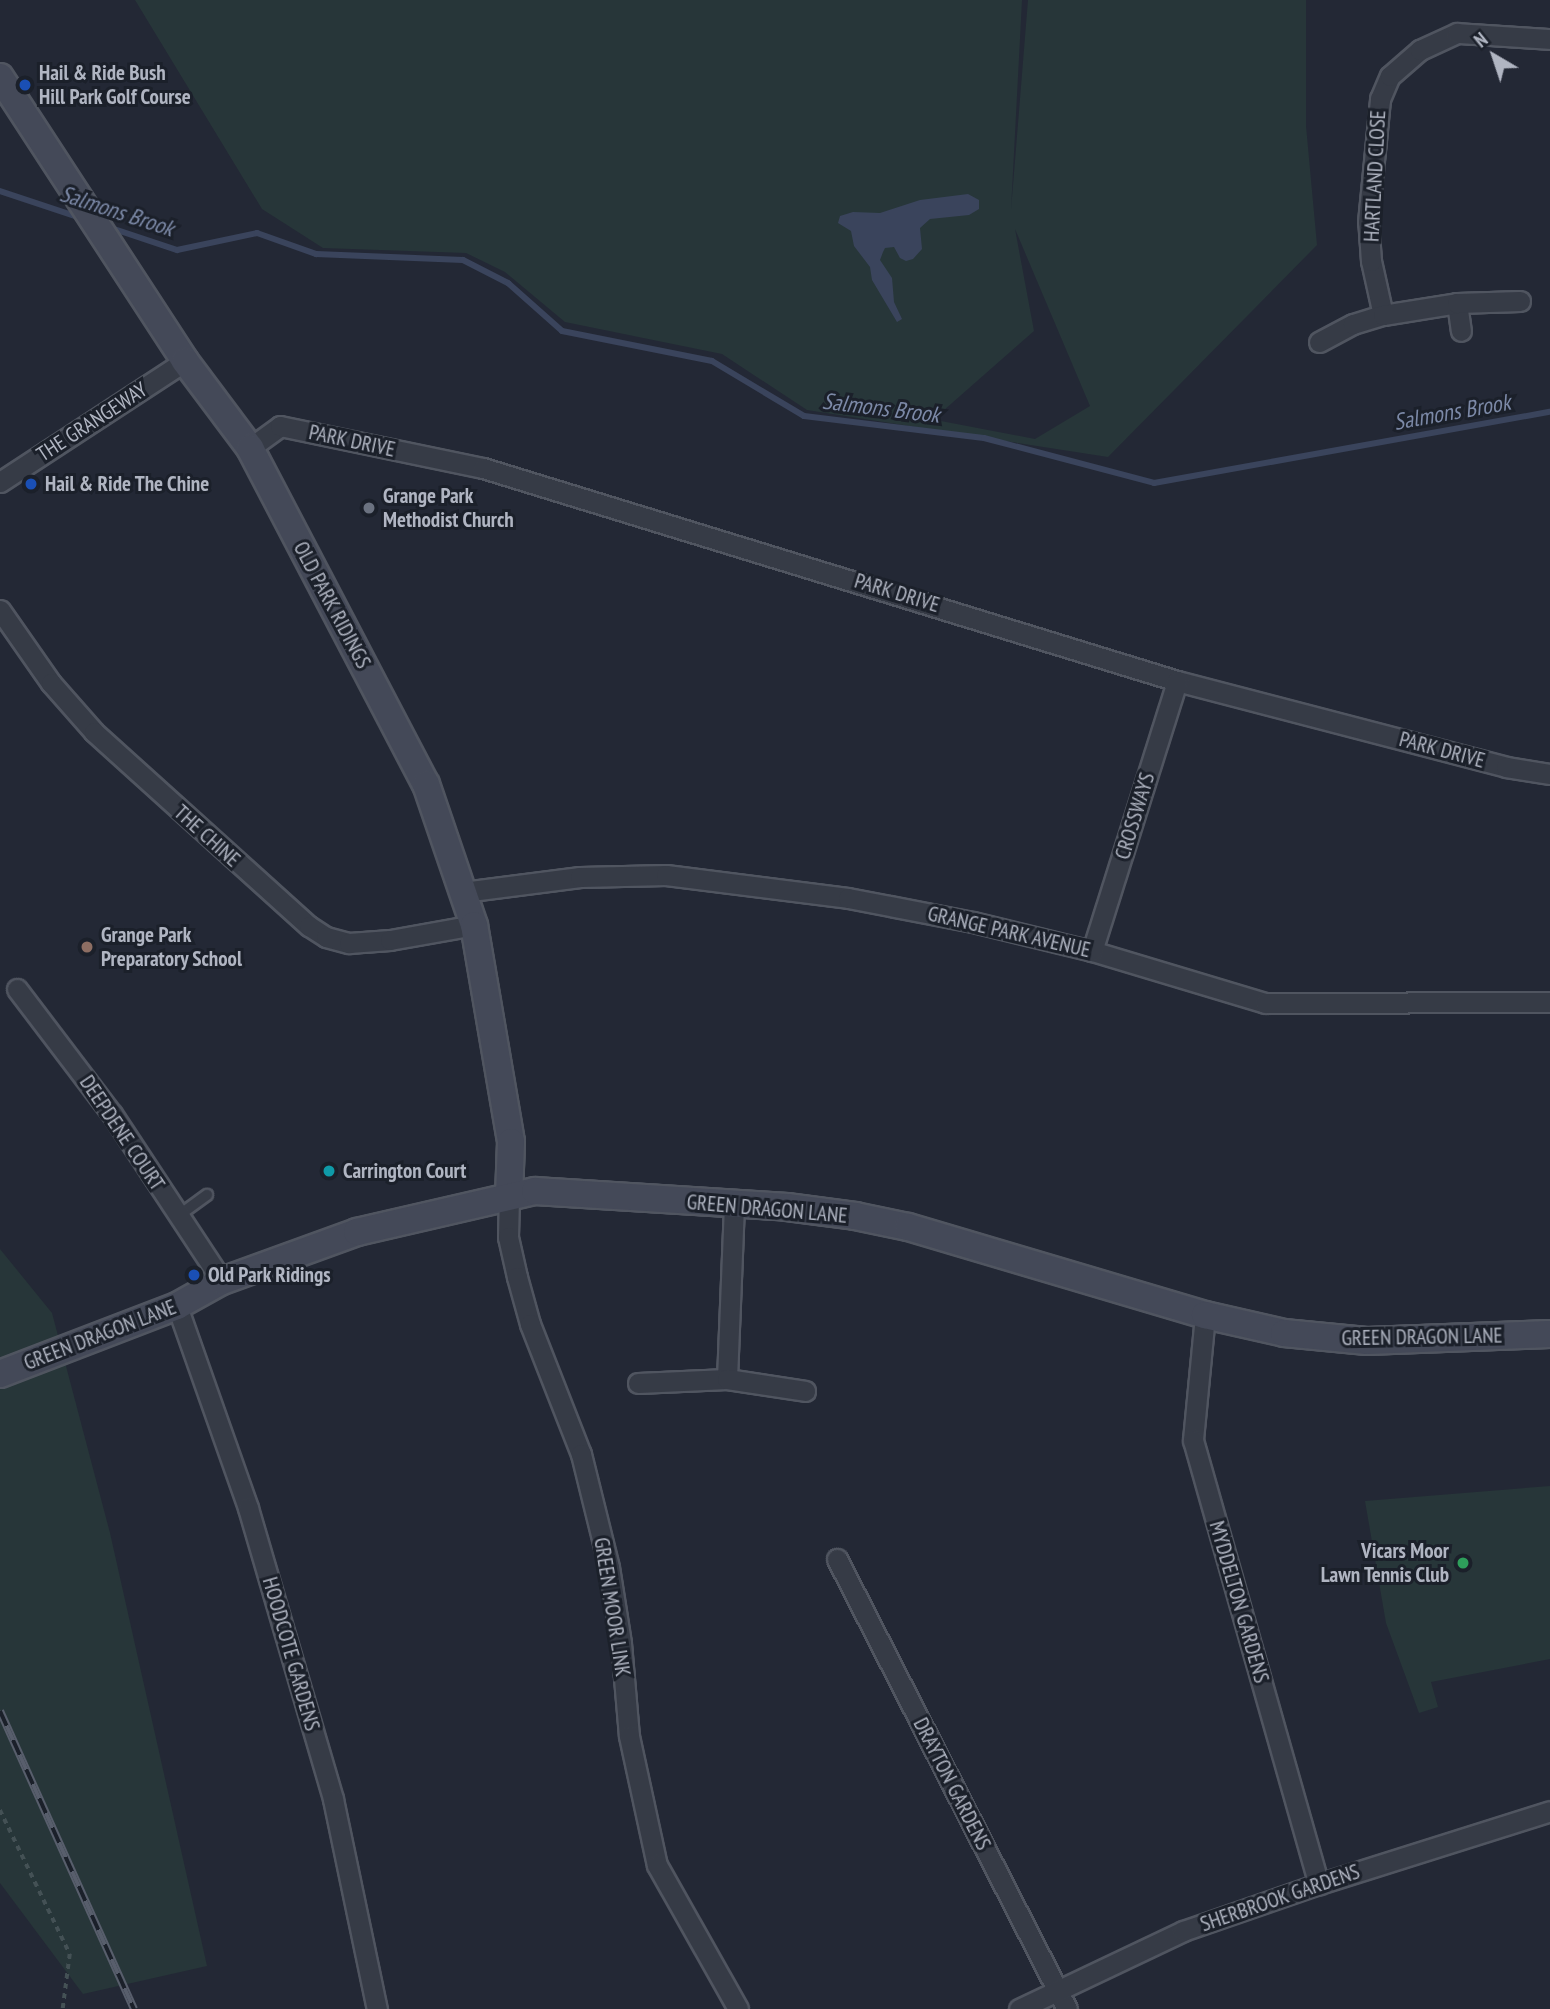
<!DOCTYPE html>
<style>
body{margin:0}
#map{position:relative;width:1550px;height:2009px;overflow:hidden;background:#232835;font-family:"PT Sans Narrow",sans-serif}
div>[style]{position:absolute}
.green>*{inset:0;background:#273639}
.water>*{inset:0;background:#3a445c}
.stream>*{height:6px;margin:-3px;padding:0 3px;transform-origin:3px;border-radius:3px;background:#3a445c}
.path>*{height:3.5px;margin-top:-1.75px;transform-origin:0;background:repeating-linear-gradient(90deg,#445155 0 5px,transparent 0 10px)}
.roads{filter:drop-shadow(2px 0 #505560) drop-shadow(-2px 0 #505560) drop-shadow(0 2px #505560) drop-shadow(0 -2px #505560)}
.lane>*{height:10px;margin:-5px;padding:0 5px;transform-origin:5px;border-radius:5px;background:#363b46}
.street>*{height:19px;margin:-9.5px;padding:0 9.5px;transform-origin:9.5px;border-radius:9.5px;background:#363b46}
.secondary>*{height:26px;margin:-13px;padding:0 13px;transform-origin:13px;border-radius:13px;background:#444958}
.rail>*{height:8px;margin-top:-4px;transform-origin:0;background:repeating-linear-gradient(90deg,#1b202a 0 16px,#585e6c 0 32px);box-sizing:border-box;border-block:2px solid #585e6c}
.dots>*{width:19px;height:19px;translate:-50% -50%;box-sizing:border-box;border:4px solid #1b202a;border-radius:50%}
span{translate:-50% -50%;white-space:nowrap;text-align:center;line-height:1.15;-webkit-text-stroke:6px #1b202a;paint-order:stroke}
.poi-label{font-size:21px;color:#b0b5c2;font-weight:700}
.left{translate:0 -50%;text-align:left}
.right{translate:-100% -50%;text-align:right}
.street-label{font-size:21px;color:#b0b5c2}
.water-label{font-size:23px;color:#7c89a7;font-style:italic}
.north{position:absolute;left:1459px;top:21px;width:70px;height:70px;-webkit-text-stroke:5px #1b202a;paint-order:stroke;rotate:321deg;font-size:19px;font-weight:700;line-height:28px;text-align:center;color:#b0b5c2}
.north::after{content:'';display:block;margin:auto;width:24px;height:32px;background:#b0b5c2;clip-path:polygon(50% 0,100% 100%,50% 72%,0 100%)}
</style>
<div id="map">
<div class="green">
<div style="clip-path:polygon(evenodd,135px 0,1022px 0,1011px 210px,1028px 0,1306px 0,1306px 126px,1317px 245px,1108px 457px,807px 410px,722px 354px,565px 322px,505px 272px,466px 253px,323px 248px,262px 209px,135px 0,1015px 229px,1090px 406px,1035px 439px,920px 417px,935px 418px,1034px 331px,1015px 229px)"></div>
<div style="clip-path:polygon(0 1249px,52px 1313px,110px 1533px,207px 1966px,83px 1994px,0 1883px)"></div>
<div style="clip-path:polygon(1550px 1486px,1550px 1659px,1431px 1682px,1438px 1707px,1419px 1713px,1386px 1623px,1365px 1501px)"></div>
</div>
<div class="water">
<div style="clip-path:polygon(968px 194px,979px 200px,979px 209px,969px 215px,930px 219px,920px 228px,922px 249px,913px 259px,906px 261px,900px 258px,894px 247px,885px 248px,883px 252px,880px 260px,892px 278px,894px 302px,902px 319px,897px 322px,872px 280px,870px 267px,854px 246px,851px 231px,838px 223px,840px 216px,853px 212px,880px 213px,920px 200px)"></div>
</div>
<div class="stream">
<div style="left:0;top:191px;width:85px;rotate:18.4deg"></div>
<div style="left:108px;top:227px;width:73px;rotate:18.4deg"></div>
<div style="left:177px;top:250px;width:82px;rotate:-12deg"></div>
<div style="left:257px;top:233px;width:63px;rotate:19.6deg"></div>
<div style="left:316px;top:254px;width:147px;rotate:2.3deg"></div>
<div style="left:463px;top:260px;width:51px;rotate:27.1deg"></div>
<div style="left:508px;top:283px;width:72px;rotate:41.6deg"></div>
<div style="left:562px;top:331px;width:153px;rotate:11.3deg"></div>
<div style="left:712px;top:361px;width:107px;rotate:30.9deg"></div>
<div style="left:804px;top:416px;width:181px;rotate:7deg"></div>
<div style="left:984px;top:438px;width:176px;rotate:14.8deg"></div>
<div style="left:1154px;top:483px;width:402px;rotate:-10.2deg"></div>
</div>
<div class="path">
<div style="left:0;top:1810px;width:160px;rotate:64.1deg"></div>
<div style="left:70px;top:1954px;width:55px;rotate:97.3deg"></div>
</div>
<div class="roads">
<div class="lane">
<div style="left:178px;top:1216px;width:36px;rotate:-36deg"></div>
</div>
<div class="street">
<div style="left:1457px;top:303px;width:28px;rotate:82deg"></div>
<div style="left:1383px;top:315px;width:55px;rotate:-102.5deg"></div>
<div style="left:1371px;top:261px;width:39px;rotate:-94deg"></div>
<div style="left:1368px;top:222px;width:124px;rotate:-84.4deg"></div>
<div style="left:1380px;top:99px;width:25px;rotate:-67deg"></div>
<div style="left:1390px;top:76px;width:40px;rotate:-41deg"></div>
<div style="left:1420px;top:50px;width:41px;rotate:-24.7deg"></div>
<div style="left:1457px;top:33px;width:93px;rotate:3.7deg"></div>
<div style="left:1319px;top:342px;width:38px;rotate:-28deg"></div>
<div style="left:1353px;top:324px;width:31px;rotate:-17deg"></div>
<div style="left:1383px;top:315px;width:75px;rotate:-9.2deg"></div>
<div style="left:1457px;top:303px;width:63px;rotate:-1.8deg"></div>
<div style="left:250px;top:448px;width:37px;rotate:-36deg"></div>
<div style="left:280px;top:426px;width:207px;rotate:11.7deg"></div>
<div style="left:483px;top:468px;width:726px;rotate:17.06deg"></div>
<div style="left:1177px;top:681px;width:340px;rotate:14.6deg"></div>
<div style="left:1506px;top:767px;width:45px;rotate:9deg"></div>
<div style="left:0;top:482px;width:221px;rotate:-33.2deg"></div>
<div style="left:0;top:610px;width:89px;rotate:55.1deg"></div>
<div style="left:51px;top:683px;width:65px;rotate:48.7deg"></div>
<div style="left:94px;top:732px;width:290px;rotate:42.1deg"></div>
<div style="left:309px;top:926px;width:20px;rotate:33deg"></div>
<div style="left:326px;top:937px;width:24px;rotate:15deg"></div>
<div style="left:349px;top:943px;width:41px;rotate:-4.2deg"></div>
<div style="left:390px;top:940px;width:85px;rotate:-10.1deg"></div>
<div style="left:463px;top:892px;width:118px;rotate:-7.3deg"></div>
<div style="left:580px;top:877px;width:86px;rotate:-1.3deg"></div>
<div style="left:666px;top:875px;width:183px;rotate:7.2deg"></div>
<div style="left:848px;top:898px;width:127px;rotate:10.9deg"></div>
<div style="left:973px;top:922px;width:122px;rotate:13.7deg"></div>
<div style="left:1092px;top:951px;width:181px;rotate:16.7deg"></div>
<div style="left:1265px;top:1003px;width:285px;rotate:-0.2deg"></div>
<div style="left:1092px;top:951px;width:283px;rotate:-72.5deg"></div>
<div style="left:17px;top:989px;width:157px;rotate:52.8deg"></div>
<div style="left:112px;top:1114px;width:200px;rotate:56.6deg"></div>
<div style="left:509px;top:1196px;width:41px;rotate:91.4deg"></div>
<div style="left:508px;top:1237px;width:41px;rotate:77.3deg"></div>
<div style="left:517px;top:1277px;width:49px;rotate:74.5deg"></div>
<div style="left:530px;top:1324px;width:140px;rotate:68.6deg"></div>
<div style="left:581px;top:1454px;width:116px;rotate:76.1deg"></div>
<div style="left:609px;top:1567px;width:77px;rotate:81deg"></div>
<div style="left:621px;top:1643px;width:93px;rotate:85.1deg"></div>
<div style="left:629px;top:1736px;width:132px;rotate:77.8deg"></div>
<div style="left:657px;top:1865px;width:165px;rotate:60.6deg"></div>
<div style="left:177px;top:1306px;width:214px;rotate:70.6deg"></div>
<div style="left:248px;top:1508px;width:303px;rotate:73.7deg"></div>
<div style="left:333px;top:1799px;width:215px;rotate:78.2deg"></div>
<div style="left:1205px;top:1315px;width:126px;rotate:95.5deg"></div>
<div style="left:1193px;top:1440px;width:462px;rotate:74.2deg"></div>
<div style="left:727px;top:1379px;width:174px;rotate:-87.7deg"></div>
<div style="left:638px;top:1383px;width:89px;rotate:-2.6deg"></div>
<div style="left:727px;top:1379px;width:79px;rotate:8.7deg"></div>
<div style="left:837px;top:1559px;width:505px;rotate:62.93deg"></div>
<div style="left:1019px;top:2009px;width:182px;rotate:-25.4deg"></div>
<div style="left:1183px;top:1931px;width:144px;rotate:-19.1deg"></div>
<div style="left:1319px;top:1884px;width:242px;rotate:-17.5deg"></div>
</div>
<div class="secondary">
<div style="left:0;top:77px;width:339px;rotate:56.9deg"></div>
<div style="left:185px;top:361px;width:109px;rotate:53.2deg"></div>
<div style="left:250px;top:448px;width:379px;rotate:62.4deg"></div>
<div style="left:426px;top:784px;width:149px;rotate:71.2deg"></div>
<div style="left:474px;top:925px;width:220px;rotate:80.3deg"></div>
<div style="left:511px;top:1142px;width:54px;rotate:92.1deg"></div>
<div style="left:0;top:1374px;width:190px;rotate:-21deg"></div>
<div style="left:177px;top:1306px;width:51px;rotate:-29.1deg"></div>
<div style="left:222px;top:1281px;width:144px;rotate:-19.9deg"></div>
<div style="left:357px;top:1232px;width:183px;rotate:-13deg"></div>
<div style="left:535px;top:1191px;width:253px;rotate:3.6deg"></div>
<div style="left:787px;top:1207px;width:69px;rotate:7.5deg"></div>
<div style="left:855px;top:1216px;width:54px;rotate:11.7deg"></div>
<div style="left:908px;top:1227px;width:310px;rotate:16.5deg"></div>
<div style="left:1205px;top:1315px;width:81px;rotate:12.8deg"></div>
<div style="left:1284px;top:1333px;width:83px;rotate:5.5deg"></div>
<div style="left:1367px;top:1341px;width:183px;rotate:-2.2deg"></div>
</div>
</div>
<div class="rail">
<div style="left:0;top:1711px;width:327px;rotate:65.8deg"></div>
</div>
<div class="dots">
<div style="left:25px;top:85px;background:#1a4fb4"></div>
<div style="left:31px;top:484px;background:#1a4fb4"></div>
<div style="left:369px;top:508px;background:#6b7280"></div>
<div style="left:87px;top:947px;background:#8d6e63"></div>
<div style="left:329px;top:1171px;background:#0f9aa8"></div>
<div style="left:194px;top:1275px;background:#1a4fb4"></div>
<div style="left:1463px;top:1563px;background:#2e9e5b"></div>
</div>
<div class="poi-label">
<span class="left" style="left:39px;top:85px">Hail &amp; Ride Bush<br>Hill Park Golf Course</span>
<span class="left" style="left:45px;top:484px">Hail &amp; Ride The Chine</span>
<span class="left" style="left:383px;top:508px">Grange Park<br>Methodist Church</span>
<span class="left" style="left:101px;top:947px">Grange Park<br>Preparatory School</span>
<span class="left" style="left:343px;top:1171px">Carrington Court</span>
<span class="left" style="left:208px;top:1275px">Old Park Ridings</span>
<span class="right" style="left:1449px;top:1563px">Vicars Moor<br>Lawn Tennis Club</span>
</div>
<div class="street-label">
<span style="left:1375px;top:176px;rotate:-87deg">HARTLAND CLOSE</span>
<span style="left:92px;top:422px;rotate:-33deg">THE GRANGEWAY</span>
<span style="left:352px;top:441px;rotate:12deg">PARK DRIVE</span>
<span style="left:897px;top:593px;rotate:17deg">PARK DRIVE</span>
<span style="left:332px;top:605px;rotate:62deg">OLD PARK RIDINGS</span>
<span style="left:1442px;top:750px;rotate:15deg">PARK DRIVE</span>
<span style="left:1135px;top:816px;rotate:-73deg">CROSSWAYS</span>
<span style="left:207px;top:836px;rotate:42deg">THE CHINE</span>
<span style="left:1009px;top:932px;rotate:13deg">GRANGE PARK AVENUE</span>
<span style="left:122px;top:1133px;rotate:56deg">DEEPDENE COURT</span>
<span style="left:767px;top:1209px;rotate:5deg">GREEN DRAGON LANE</span>
<span style="left:100px;top:1335px;rotate:-21deg">GREEN DRAGON LANE</span>
<span style="left:1422px;top:1337px;rotate:-1deg">GREEN DRAGON LANE</span>
<span style="left:1239px;top:1602px;rotate:74deg">MYDDELTON GARDENS</span>
<span style="left:612px;top:1607px;rotate:81deg">GREEN MOOR LINK</span>
<span style="left:291px;top:1654px;rotate:74deg">HOODCOTE GARDENS</span>
<span style="left:952px;top:1784px;rotate:63deg">DRAYTON GARDENS</span>
<span style="left:1280px;top:1898px;rotate:-19deg">SHERBROOK GARDENS</span>
</div>
<div class="water-label">
<span style="left:117px;top:211px;rotate:18deg">Salmons Brook</span>
<span style="left:881px;top:408px;rotate:7deg">Salmons Brook</span>
<span style="left:1452px;top:412px;rotate:-10deg">Salmons Brook</span>
</div>
<div class="north">N</div>
</div>
